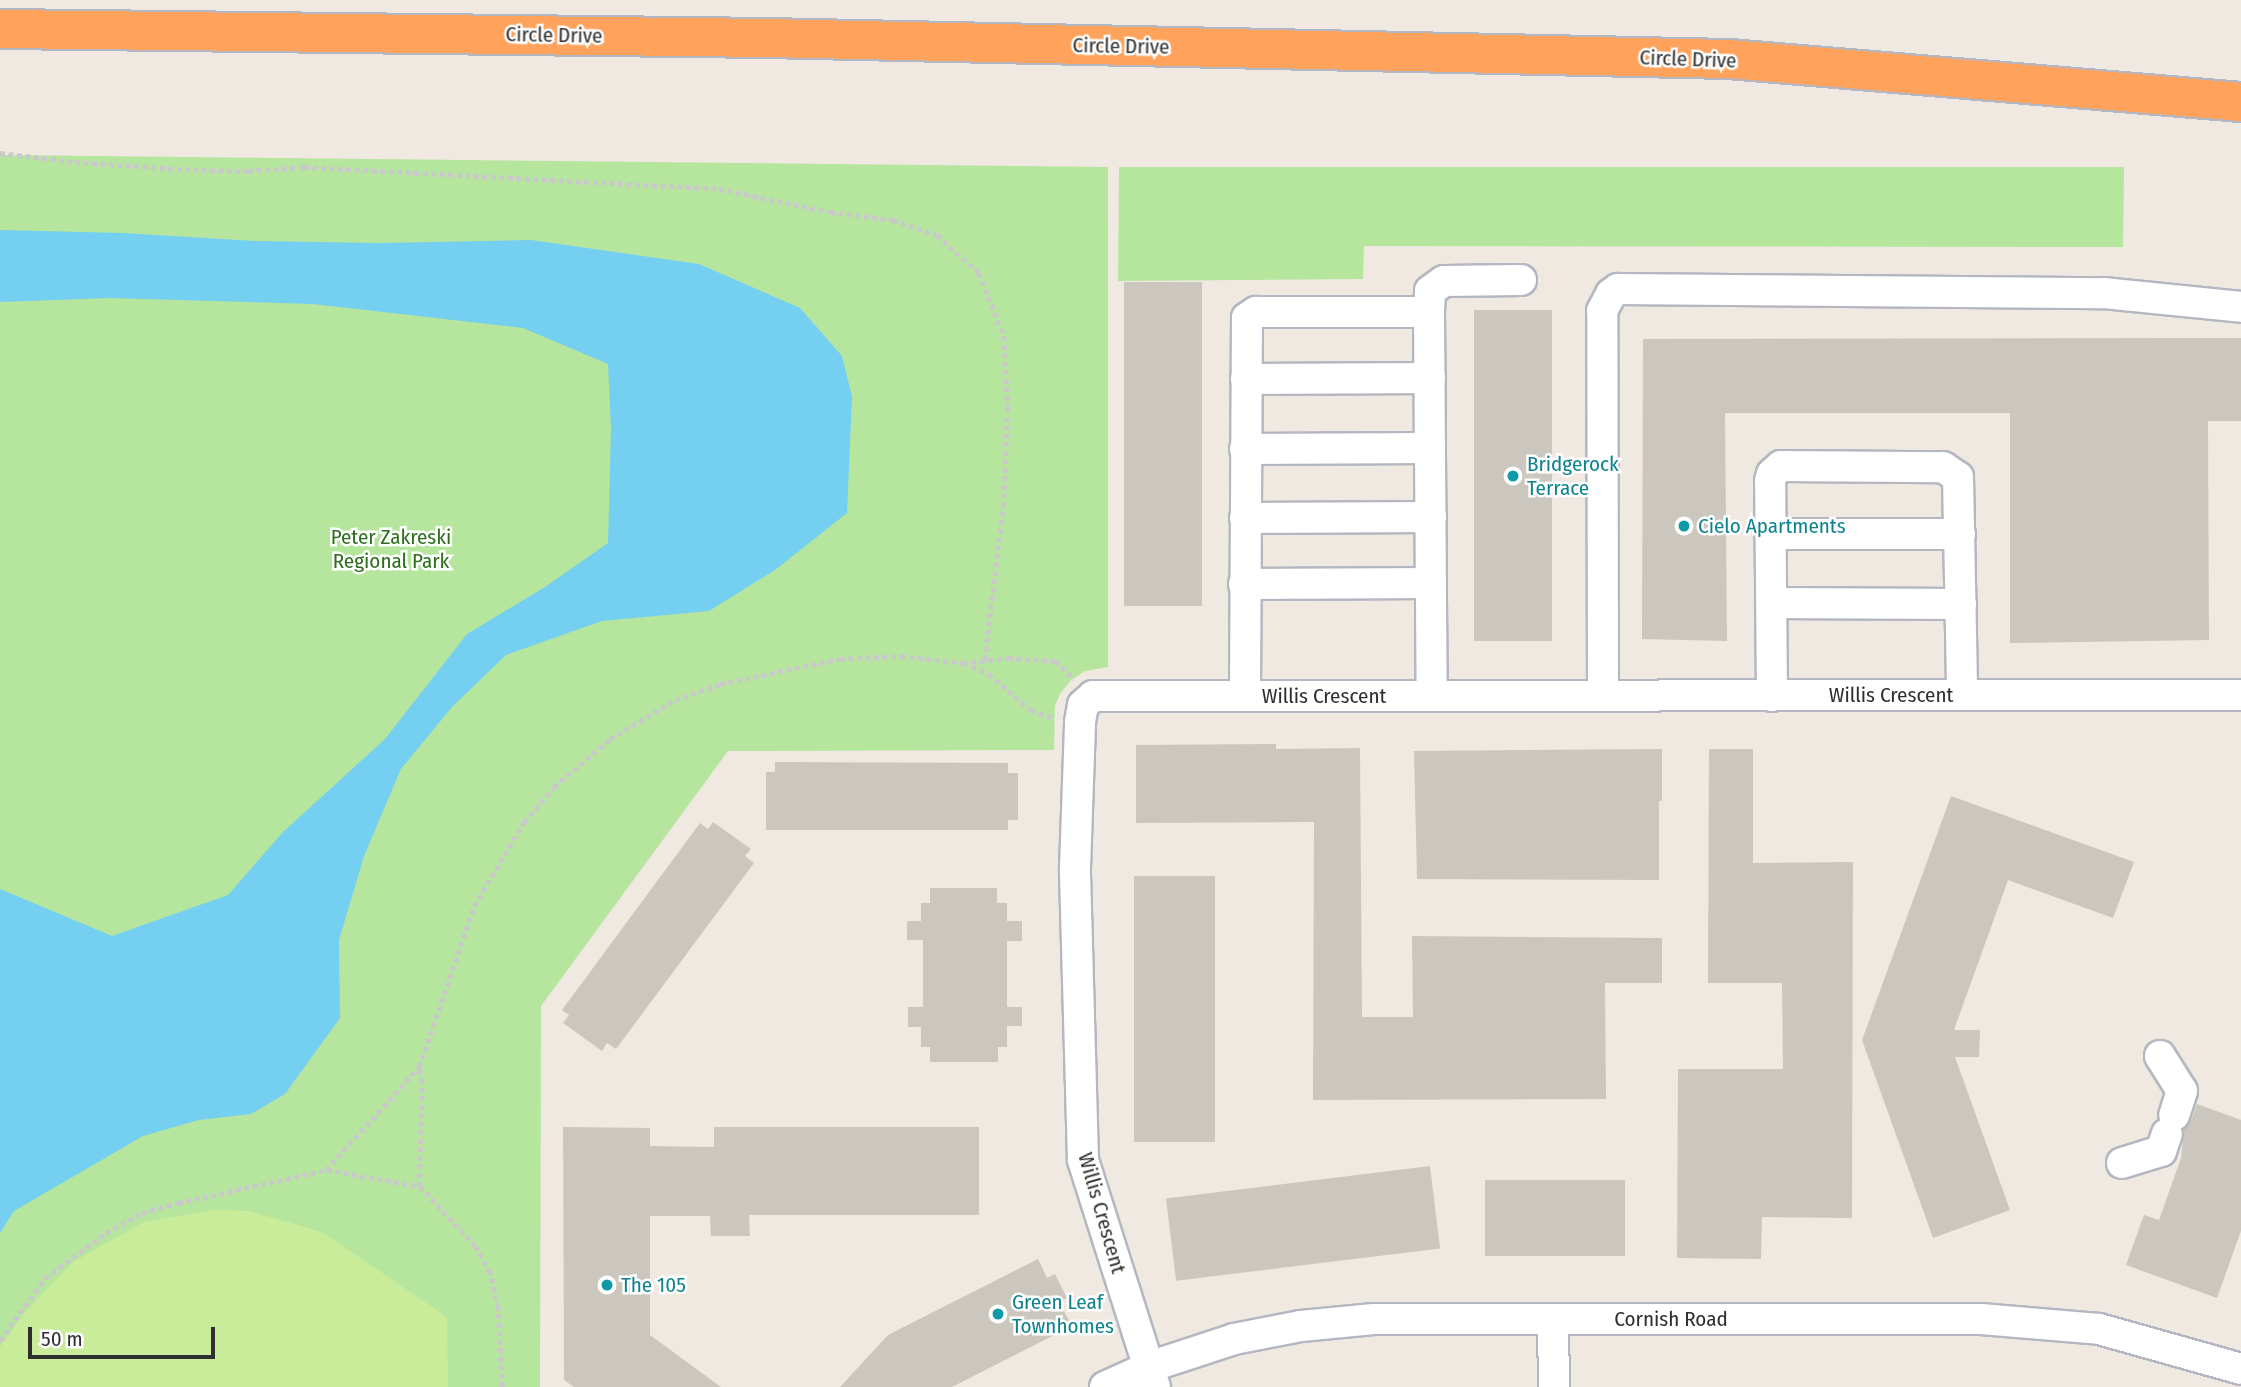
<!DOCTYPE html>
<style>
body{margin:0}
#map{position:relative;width:2241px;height:1387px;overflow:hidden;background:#efe9e1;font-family:"Fira Sans Condensed",sans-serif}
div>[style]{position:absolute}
.green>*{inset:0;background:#b6e59e}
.pitch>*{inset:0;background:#c9ec9a}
.water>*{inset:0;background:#75cff0}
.building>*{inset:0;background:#cbc7bf;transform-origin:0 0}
.path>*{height:4.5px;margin-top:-2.25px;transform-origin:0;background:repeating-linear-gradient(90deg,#c9c9c9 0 5px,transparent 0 8.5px)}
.roads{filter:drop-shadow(2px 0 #b4b7c1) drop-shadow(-2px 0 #b4b7c1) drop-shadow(0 2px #b4b7c1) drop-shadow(0 -2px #b4b7c1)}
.minor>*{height:30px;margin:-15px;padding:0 15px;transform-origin:15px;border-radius:15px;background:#fff}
.highway>*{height:38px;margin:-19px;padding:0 19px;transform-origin:19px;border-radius:19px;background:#ffa35c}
.dots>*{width:19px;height:19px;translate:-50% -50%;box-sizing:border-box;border:4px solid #fff;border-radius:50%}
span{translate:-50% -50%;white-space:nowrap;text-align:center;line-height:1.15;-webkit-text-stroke:5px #fff;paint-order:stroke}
.street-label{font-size:21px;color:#2e2e2e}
.culture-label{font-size:21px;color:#0d838f}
.left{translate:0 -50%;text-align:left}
.park-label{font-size:21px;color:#2c6e1b}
.scale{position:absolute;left:28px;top:1327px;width:187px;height:32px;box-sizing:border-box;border:4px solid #2e2e2e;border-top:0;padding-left:9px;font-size:21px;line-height:24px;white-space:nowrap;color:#2e2e2e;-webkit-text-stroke:5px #fff;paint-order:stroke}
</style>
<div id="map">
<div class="green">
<div style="clip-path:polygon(0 155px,1108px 167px,1108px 667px,1085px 671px,1071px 680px,1060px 694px,1055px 706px,1054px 750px,728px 751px,541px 1006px,540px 1387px,0 1387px)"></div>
<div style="clip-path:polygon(1119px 167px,2124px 167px,2123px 247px,1364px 246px,1363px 279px,1118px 281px)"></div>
</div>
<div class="pitch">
<div style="clip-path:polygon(214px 1210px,249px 1211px,322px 1232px,447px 1317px,448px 1387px,0 1387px,0 1347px,24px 1313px,73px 1262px,144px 1222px)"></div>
</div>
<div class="water">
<div style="clip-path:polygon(0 230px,123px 233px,255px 241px,381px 243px,531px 240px,699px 264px,800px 308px,842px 356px,852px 397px,847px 513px,775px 570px,709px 611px,602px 621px,506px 655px,452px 707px,401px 769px,364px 856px,339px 940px,340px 1018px,285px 1094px,251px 1114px,199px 1120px,143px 1136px,14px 1211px,0 1233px,0 889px,112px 936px,228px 895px,283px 832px,385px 739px,467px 634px,545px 587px,608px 543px,611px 428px,608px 364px,523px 328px,313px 304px,109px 298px,0 302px)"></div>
</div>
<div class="building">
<div style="left:1124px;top:282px;width:78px;height:324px"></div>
<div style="left:1474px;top:310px;width:78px;height:331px"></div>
<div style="clip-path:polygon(2241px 338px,2241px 421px,2208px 421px,2209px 640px,2010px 643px,2010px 413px,1725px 413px,1727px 641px,1642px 639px,1643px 339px)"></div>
<div style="clip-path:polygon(1276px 744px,1276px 749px,1360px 748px,1362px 1017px,1413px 1017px,1412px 936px,1662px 938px,1662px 983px,1605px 983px,1606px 1099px,1313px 1100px,1314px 822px,1136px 823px,1136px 745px)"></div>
<div style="clip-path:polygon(1662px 749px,1662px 801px,1659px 801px,1659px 880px,1417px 879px,1414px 751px)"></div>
<div style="clip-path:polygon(1709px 749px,1753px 749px,1753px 863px,1853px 862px,1852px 1218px,1762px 1217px,1761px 1259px,1677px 1258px,1678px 1069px,1783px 1069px,1782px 983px,1708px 983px)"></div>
<div style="clip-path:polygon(775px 762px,1008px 763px,1008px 773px,1018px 773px,1018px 820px,1008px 820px,1008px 830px,766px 830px,766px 772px,775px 772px)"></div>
<div style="clip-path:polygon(1951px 796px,2134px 862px,2113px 918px,2008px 880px,1954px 1030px,1980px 1030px,1979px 1057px,1955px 1057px,2010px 1210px,1933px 1238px,1862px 1040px)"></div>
<div style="clip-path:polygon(713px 822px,751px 849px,745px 856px,754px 863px,616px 1049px,607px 1043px,602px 1051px,563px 1023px,569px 1015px,562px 1010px,700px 823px,708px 829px)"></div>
<div style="left:1134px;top:876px;width:81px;height:266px"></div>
<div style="clip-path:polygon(930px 888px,997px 888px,997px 903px,1007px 903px,1007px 921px,1022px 921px,1022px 941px,1007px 941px,1007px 1007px,1022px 1007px,1022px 1026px,1007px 1026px,1007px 1047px,998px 1047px,998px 1062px,930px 1062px,930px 1047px,921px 1047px,921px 1027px,908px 1027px,908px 1007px,923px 1007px,923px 940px,907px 940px,907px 921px,921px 921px,921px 903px,930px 903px)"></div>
<div style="clip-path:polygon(2197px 1104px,2241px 1120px,2241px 1231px,2217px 1298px,2126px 1265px,2144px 1215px,2159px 1220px,2181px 1158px,2184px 1129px,2191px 1121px)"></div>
<div style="clip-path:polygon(563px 1127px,650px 1128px,650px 1146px,714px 1147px,714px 1127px,979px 1127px,979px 1215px,749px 1215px,750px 1236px,711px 1236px,710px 1216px,650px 1216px,650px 1335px,721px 1387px,574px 1387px,564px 1380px)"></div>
<div style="left:1430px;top:1166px;width:83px;height:266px;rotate:83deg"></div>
<div style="left:1485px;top:1180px;width:140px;height:76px"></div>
<div style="clip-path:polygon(1038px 1259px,1047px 1278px,1055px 1274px,1067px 1298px,1059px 1302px,1072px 1326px,952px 1387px,840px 1387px,888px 1335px)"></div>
</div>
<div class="path">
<div style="left:0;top:153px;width:76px;rotate:6.8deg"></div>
<div style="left:75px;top:162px;width:118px;rotate:3.9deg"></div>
<div style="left:193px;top:170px;width:55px;rotate:1deg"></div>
<div style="left:248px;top:171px;width:56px;rotate:-4.1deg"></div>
<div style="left:304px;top:167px;width:416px;rotate:3deg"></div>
<div style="left:719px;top:189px;width:113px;rotate:11.7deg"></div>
<div style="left:830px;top:212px;width:64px;rotate:7.2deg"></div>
<div style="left:893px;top:220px;width:46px;rotate:18.8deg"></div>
<div style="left:937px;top:235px;width:57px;rotate:42.1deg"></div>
<div style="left:979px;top:273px;width:68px;rotate:68.4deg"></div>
<div style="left:1004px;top:336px;width:72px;rotate:86.8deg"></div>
<div style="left:1008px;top:408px;width:95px;rotate:92.4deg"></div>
<div style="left:1004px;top:503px;width:159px;rotate:96.9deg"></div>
<div style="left:964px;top:663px;width:27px;rotate:24deg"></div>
<div style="left:989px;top:674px;width:55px;rotate:40.6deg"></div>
<div style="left:1031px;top:710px;width:23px;rotate:20deg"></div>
<div style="left:327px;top:1170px;width:93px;rotate:9.9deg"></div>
<div style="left:0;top:1341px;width:77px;rotate:-54.5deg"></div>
<div style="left:45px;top:1278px;width:76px;rotate:-36.4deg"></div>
<div style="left:106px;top:1233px;width:41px;rotate:-29.1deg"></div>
<div style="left:142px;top:1213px;width:37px;rotate:-16deg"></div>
<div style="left:178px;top:1203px;width:152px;rotate:-12.6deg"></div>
<div style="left:326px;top:1170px;width:139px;rotate:-47.9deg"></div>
<div style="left:502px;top:1387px;width:79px;rotate:-92.9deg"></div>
<div style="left:498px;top:1308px;width:36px;rotate:-103deg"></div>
<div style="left:490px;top:1273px;width:31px;rotate:-119deg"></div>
<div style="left:475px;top:1246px;width:82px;rotate:-133deg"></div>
<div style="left:419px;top:1186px;width:103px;rotate:-88.3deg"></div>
<div style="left:422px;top:1083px;width:16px;rotate:-101deg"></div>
<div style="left:419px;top:1067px;width:170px;rotate:-71.1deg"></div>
<div style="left:474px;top:906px;width:98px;rotate:-59.2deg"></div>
<div style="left:524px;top:822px;width:46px;rotate:-49.4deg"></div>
<div style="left:554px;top:787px;width:74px;rotate:-40.6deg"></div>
<div style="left:610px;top:739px;width:76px;rotate:-31deg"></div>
<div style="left:675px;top:700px;width:48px;rotate:-19.6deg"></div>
<div style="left:720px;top:684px;width:123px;rotate:-11.8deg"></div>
<div style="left:840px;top:659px;width:61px;rotate:-2.8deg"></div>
<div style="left:901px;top:656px;width:62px;rotate:6.4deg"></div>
<div style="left:963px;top:663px;width:45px;rotate:-6.3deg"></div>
<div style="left:1008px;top:658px;width:47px;rotate:3.7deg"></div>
<div style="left:1055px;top:661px;width:26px;rotate:43deg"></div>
</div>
<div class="roads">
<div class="minor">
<div style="left:1429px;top:312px;width:21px;rotate:-87deg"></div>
<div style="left:1430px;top:291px;width:17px;rotate:-36deg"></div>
<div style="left:1444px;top:281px;width:77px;rotate:-0.7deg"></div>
<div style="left:1246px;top:379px;width:184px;rotate:-0.3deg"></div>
<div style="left:1245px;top:449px;width:185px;rotate:-0.3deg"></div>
<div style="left:1245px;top:518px;width:186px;rotate:-0.3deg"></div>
<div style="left:1770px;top:534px;width:190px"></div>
<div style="left:1244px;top:584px;width:187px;rotate:-0.3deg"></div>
<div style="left:1772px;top:603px;width:189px;rotate:0.3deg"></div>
<div style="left:1245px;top:696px;width:378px;rotate:-89.7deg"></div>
<div style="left:1247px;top:318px;width:11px;rotate:-34deg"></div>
<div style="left:1256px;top:312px;width:173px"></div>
<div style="left:1429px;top:312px;width:384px;rotate:89.6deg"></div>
<div style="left:1603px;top:696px;width:385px;rotate:-90.1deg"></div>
<div style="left:1602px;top:311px;width:19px;rotate:-62deg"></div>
<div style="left:1611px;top:294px;width:9px;rotate:-36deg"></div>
<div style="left:1618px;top:289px;width:486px;rotate:0.5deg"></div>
<div style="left:2104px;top:293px;width:138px;rotate:5.8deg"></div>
<div style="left:1772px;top:696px;width:215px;rotate:-90.5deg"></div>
<div style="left:1770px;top:481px;width:7px;rotate:-74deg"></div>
<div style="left:1772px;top:474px;width:12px;rotate:-42deg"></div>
<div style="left:1781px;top:466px;width:162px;rotate:0.4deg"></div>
<div style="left:1943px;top:467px;width:18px;rotate:34deg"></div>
<div style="left:1958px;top:477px;width:218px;rotate:88.9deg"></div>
<div style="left:2160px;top:1056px;width:41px;rotate:57.8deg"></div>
<div style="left:2182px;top:1091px;width:25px;rotate:108deg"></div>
<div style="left:2122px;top:1163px;width:41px;rotate:-17.1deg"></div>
<div style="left:2161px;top:1151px;width:18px;rotate:-71deg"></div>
<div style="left:1553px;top:1319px;width:68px;rotate:89.2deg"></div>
<div style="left:1105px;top:1387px;width:48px;rotate:-24.4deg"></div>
<div style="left:1149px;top:1367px;width:89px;rotate:-18.2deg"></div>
<div style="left:1234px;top:1339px;width:68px;rotate:-11deg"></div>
<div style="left:1301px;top:1326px;width:73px;rotate:-5.5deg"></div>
<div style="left:1374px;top:1319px;width:607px"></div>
<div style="left:1981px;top:1319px;width:118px;rotate:4.8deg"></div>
<div style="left:2099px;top:1329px;width:148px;rotate:15.7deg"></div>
<div style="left:1155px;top:1387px;width:238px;rotate:-107.6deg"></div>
<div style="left:1083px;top:1160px;width:292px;rotate:-91.6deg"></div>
<div style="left:1075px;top:868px;width:146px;rotate:-88deg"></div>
<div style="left:1080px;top:722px;width:17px;rotate:-80deg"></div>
<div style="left:1083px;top:705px;width:13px;rotate:-42deg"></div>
<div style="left:1093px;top:696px;width:1148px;rotate:-0.05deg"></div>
</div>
<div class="highway">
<div style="left:0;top:29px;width:766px;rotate:0.67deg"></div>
<div style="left:766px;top:38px;width:963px;rotate:1.25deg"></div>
<div style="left:1729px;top:59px;width:514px;rotate:4.8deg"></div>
</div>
</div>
<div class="dots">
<div style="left:1513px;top:476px;background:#0f9aa8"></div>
<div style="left:1684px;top:526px;background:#0f9aa8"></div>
<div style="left:607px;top:1285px;background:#0f9aa8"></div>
<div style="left:998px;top:1314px;background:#0f9aa8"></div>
</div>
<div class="street-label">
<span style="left:554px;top:35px;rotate:1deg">Circle Drive</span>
<span style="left:1121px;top:46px;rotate:1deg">Circle Drive</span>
<span style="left:1688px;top:59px;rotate:2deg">Circle Drive</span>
<span style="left:1891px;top:695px">Willis Crescent</span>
<span style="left:1324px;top:696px">Willis Crescent</span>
<span style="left:1102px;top:1213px;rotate:74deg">Willis Crescent</span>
<span style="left:1671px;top:1319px">Cornish Road</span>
</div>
<div class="culture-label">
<span class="left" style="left:1527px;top:476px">Bridgerock<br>Terrace</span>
<span class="left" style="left:1698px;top:526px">Cielo Apartments</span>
<span class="left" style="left:621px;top:1285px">The 105</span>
<span class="left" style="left:1012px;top:1314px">Green Leaf<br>Townhomes</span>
</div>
<div class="park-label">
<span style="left:391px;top:549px">Peter Zakreski<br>Regional Park</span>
</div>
<div class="scale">50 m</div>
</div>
